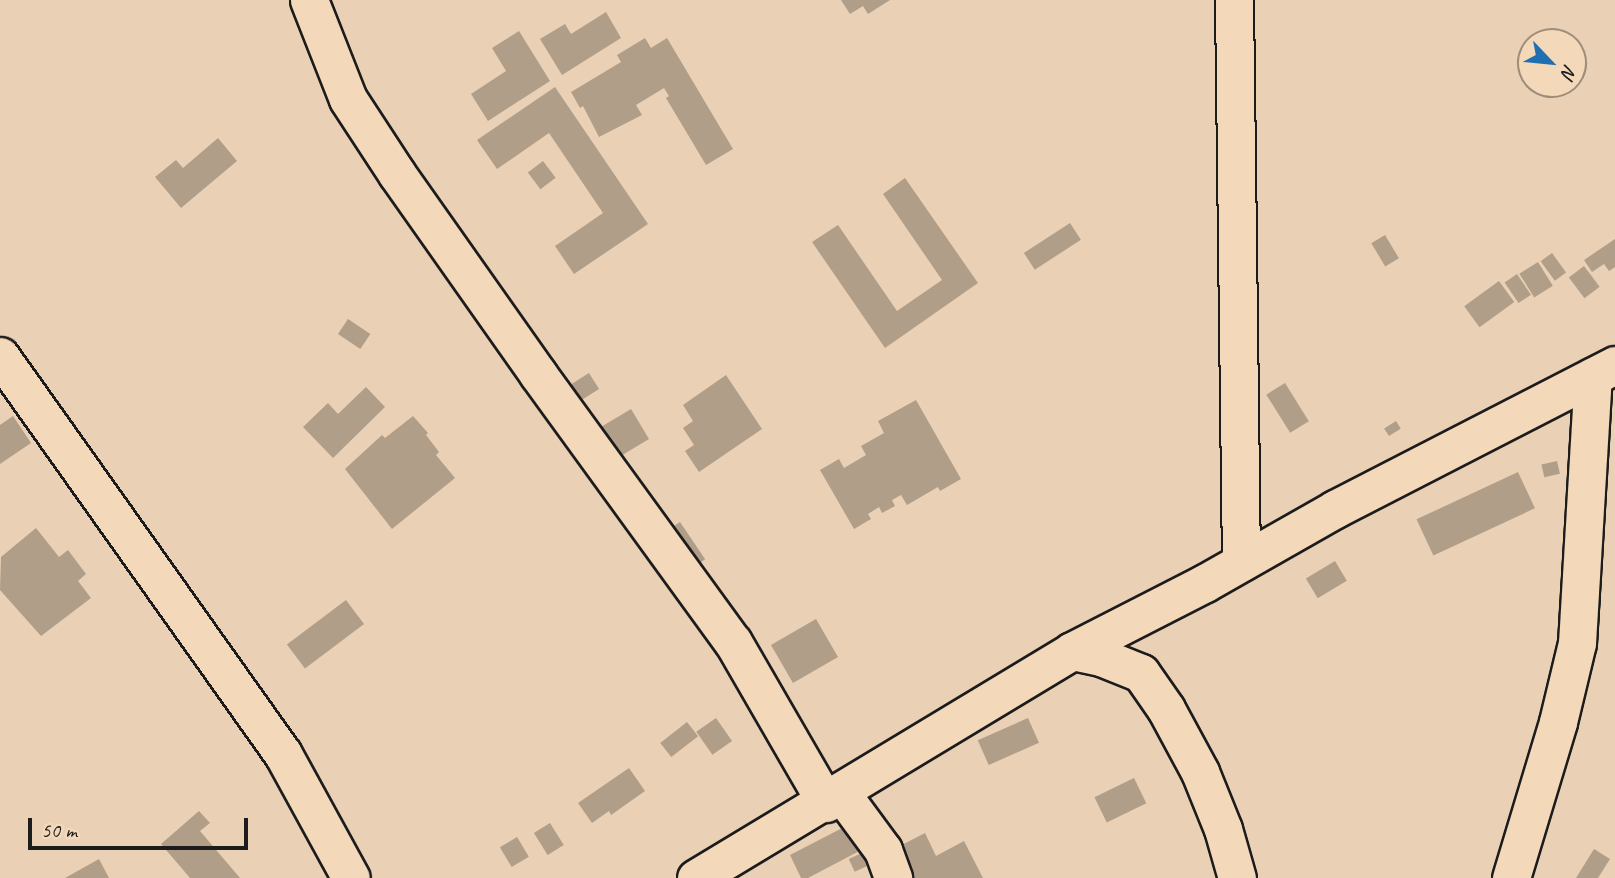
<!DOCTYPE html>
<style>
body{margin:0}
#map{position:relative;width:1615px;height:878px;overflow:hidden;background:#ead0b4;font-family:Caveat,sans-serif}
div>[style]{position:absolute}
.building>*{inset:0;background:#b19e89;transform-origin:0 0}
.roads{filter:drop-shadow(2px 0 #1c1c1c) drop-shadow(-2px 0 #1c1c1c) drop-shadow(0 2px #1c1c1c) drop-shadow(0 -2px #1c1c1c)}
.minor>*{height:37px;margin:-18.5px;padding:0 18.5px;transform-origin:18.5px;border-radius:18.5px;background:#f3d8ba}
span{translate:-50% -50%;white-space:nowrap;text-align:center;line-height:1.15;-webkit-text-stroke:5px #f3d8ba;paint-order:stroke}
.north{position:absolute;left:1517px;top:28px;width:70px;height:70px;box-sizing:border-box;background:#f3d8ba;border:2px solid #9d8d7b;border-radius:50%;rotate:116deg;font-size:19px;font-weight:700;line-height:28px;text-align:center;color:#1c1c1c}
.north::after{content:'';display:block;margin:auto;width:24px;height:32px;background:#1f6fb2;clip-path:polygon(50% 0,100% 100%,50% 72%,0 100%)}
.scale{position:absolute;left:28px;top:818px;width:220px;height:32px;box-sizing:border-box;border:4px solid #1c1c1c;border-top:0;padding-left:9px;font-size:21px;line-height:24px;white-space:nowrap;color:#1c1c1c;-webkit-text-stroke:5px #f3d8ba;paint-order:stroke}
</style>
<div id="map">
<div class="building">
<div style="clip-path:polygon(841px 0,890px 0,868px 14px,863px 6px,850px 14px)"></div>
<div style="clip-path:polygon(606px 12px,621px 38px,562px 75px,540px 39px,565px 24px,571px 34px)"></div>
<div style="clip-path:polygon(519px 31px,550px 81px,488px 121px,471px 94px,506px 71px,492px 48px)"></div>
<div style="clip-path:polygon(645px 38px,651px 48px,667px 38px,733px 149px,706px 165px,666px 98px,669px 96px,664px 88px,636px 105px,642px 115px,599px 137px,583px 106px,580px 108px,571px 92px,621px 62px,617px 55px)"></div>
<div style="clip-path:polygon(555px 87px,648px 224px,574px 274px,555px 246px,603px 213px,549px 133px,497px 169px,477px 140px)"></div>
<div style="clip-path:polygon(218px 138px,237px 161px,181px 208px,155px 177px,176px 160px,183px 168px)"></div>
<div style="left:543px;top:161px;width:21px;height:19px;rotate:53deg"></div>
<div style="clip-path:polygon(905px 178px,978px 283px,885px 348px,812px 242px,838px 225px,897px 311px,942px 280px,883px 194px)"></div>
<div style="left:1070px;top:223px;width:20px;height:55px;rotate:57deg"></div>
<div style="left:1385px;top:235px;width:27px;height:16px;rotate:59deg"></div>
<div style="clip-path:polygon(1615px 239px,1615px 267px,1609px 271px,1604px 264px,1592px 272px,1584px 260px)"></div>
<div style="left:1552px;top:253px;width:24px;height:14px;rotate:54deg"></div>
<div style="left:1538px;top:262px;width:28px;height:22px;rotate:58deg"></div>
<div style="left:1584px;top:266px;width:26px;height:19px;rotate:53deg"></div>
<div style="left:1517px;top:274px;width:25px;height:15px;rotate:56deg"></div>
<div style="left:1499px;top:281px;width:26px;height:43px;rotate:54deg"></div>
<div style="left:348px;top:319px;width:27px;height:18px;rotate:34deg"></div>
<div style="left:589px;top:373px;width:19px;height:22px;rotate:58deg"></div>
<div style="clip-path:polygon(726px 375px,762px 429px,699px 472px,685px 451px,694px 445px,683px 428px,693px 421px,683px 405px)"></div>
<div style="left:1285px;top:383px;width:45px;height:22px;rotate:58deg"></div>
<div style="clip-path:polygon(366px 387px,385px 407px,333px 458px,303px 427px,328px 403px,338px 414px)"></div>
<div style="clip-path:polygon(916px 400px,961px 479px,940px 491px,938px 487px,907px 505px,901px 495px,892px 500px,895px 506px,882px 513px,879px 507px,868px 514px,871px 519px,854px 529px,820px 470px,839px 459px,844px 468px,866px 455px,861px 446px,884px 433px,878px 421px)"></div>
<div style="left:631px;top:409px;width:35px;height:36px;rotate:59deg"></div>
<div style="clip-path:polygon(13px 416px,31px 443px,0 464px,0 425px)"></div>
<div style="clip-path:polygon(413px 416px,428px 433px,426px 435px,439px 452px,436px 455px,455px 478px,392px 529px,345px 469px,382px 435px,385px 438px)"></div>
<div style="left:1396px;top:421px;width:9px;height:14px;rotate:58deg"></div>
<div style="left:1557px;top:461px;width:13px;height:16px;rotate:77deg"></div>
<div style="left:1518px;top:472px;width:40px;height:112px;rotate:65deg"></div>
<div style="left:680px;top:522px;width:45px;height:14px;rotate:56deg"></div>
<div style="clip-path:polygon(36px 528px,59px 557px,68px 550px,86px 574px,78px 581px,91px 598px,41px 636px,0 590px,1px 557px)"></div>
<div style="left:1335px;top:561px;width:23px;height:34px;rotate:59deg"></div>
<div style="left:346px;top:600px;width:30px;height:74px;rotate:53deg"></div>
<div style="left:816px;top:619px;width:44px;height:52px;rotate:60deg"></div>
<div style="left:716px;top:718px;width:28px;height:24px;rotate:55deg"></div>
<div style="left:1028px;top:718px;width:27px;height:55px;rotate:66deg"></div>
<div style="left:687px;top:722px;width:18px;height:34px;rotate:52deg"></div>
<div style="clip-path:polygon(629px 768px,645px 791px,611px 815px,609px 811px,592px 823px,578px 803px)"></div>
<div style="left:1134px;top:778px;width:28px;height:44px;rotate:64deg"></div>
<div style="clip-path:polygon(199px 811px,210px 823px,200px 831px,240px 878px,190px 878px,161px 844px)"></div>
<div style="left:550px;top:823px;width:26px;height:19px;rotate:58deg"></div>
<div style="clip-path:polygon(852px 823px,865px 848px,808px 878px,801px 878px,790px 855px)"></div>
<div style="clip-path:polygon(925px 833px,936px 856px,964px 841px,983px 878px,906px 878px,892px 850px)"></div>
<div style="left:517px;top:837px;width:23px;height:20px;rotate:59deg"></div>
<div style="clip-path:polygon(1594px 849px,1610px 859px,1598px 878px,1576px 878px)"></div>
<div style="left:866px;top:851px;width:14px;height:19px;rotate:65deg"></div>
<div style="clip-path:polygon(99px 859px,109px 878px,65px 878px)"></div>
</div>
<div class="roads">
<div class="minor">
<div style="left:309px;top:0;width:106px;rotate:68.5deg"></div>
<div style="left:348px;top:99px;width:90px;rotate:56.8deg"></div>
<div style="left:397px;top:174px;width:245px;rotate:54.8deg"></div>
<div style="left:538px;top:374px;width:331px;rotate:54deg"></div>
<div style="left:733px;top:642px;width:186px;rotate:60deg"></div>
<div style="left:1234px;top:0;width:562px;rotate:89.29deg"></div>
<div style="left:0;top:356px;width:488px;rotate:54.6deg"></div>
<div style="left:283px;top:754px;width:141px;rotate:61.3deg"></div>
<div style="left:1072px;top:651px;width:30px;rotate:12deg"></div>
<div style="left:1101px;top:657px;width:43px;rotate:21.8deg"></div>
<div style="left:1141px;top:673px;width:44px;rotate:55.2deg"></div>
<div style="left:1166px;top:709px;width:72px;rotate:61.6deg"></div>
<div style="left:1200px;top:772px;width:61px;rotate:68deg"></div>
<div style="left:1223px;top:829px;width:51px;rotate:74.1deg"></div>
<div style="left:841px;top:793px;width:71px;rotate:53.6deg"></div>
<div style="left:883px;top:850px;width:30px;rotate:70deg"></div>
<div style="left:696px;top:878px;width:439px;rotate:-31.1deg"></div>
<div style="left:1072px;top:651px;width:149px;rotate:-27.1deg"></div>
<div style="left:1205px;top:583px;width:150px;rotate:-29.6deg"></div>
<div style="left:1335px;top:509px;width:315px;rotate:-27.2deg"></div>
<div style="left:1511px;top:878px;width:163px;rotate:-73.2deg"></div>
<div style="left:1558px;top:722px;width:81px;rotate:-76.5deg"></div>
<div style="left:1577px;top:643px;width:267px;rotate:-86.6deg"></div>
</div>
</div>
<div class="north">N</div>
<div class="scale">50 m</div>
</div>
